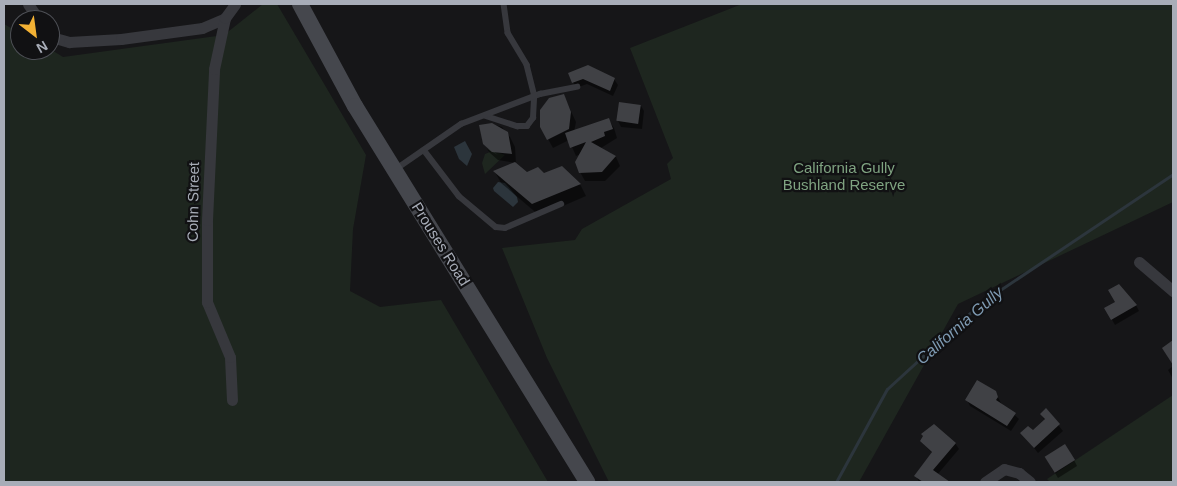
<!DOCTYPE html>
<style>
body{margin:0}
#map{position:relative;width:1177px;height:486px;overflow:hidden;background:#161618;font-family:Helvetica,sans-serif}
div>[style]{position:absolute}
.green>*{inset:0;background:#1e261f}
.water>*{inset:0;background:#2c353c}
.shadow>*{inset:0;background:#0007}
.stream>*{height:3px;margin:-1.5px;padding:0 1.5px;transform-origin:1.5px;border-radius:1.5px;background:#2c353c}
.building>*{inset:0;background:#404145;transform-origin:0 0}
.lane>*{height:5.5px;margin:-2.75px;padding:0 2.75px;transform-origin:2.75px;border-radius:2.75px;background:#37383d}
.street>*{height:11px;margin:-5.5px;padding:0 5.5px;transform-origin:5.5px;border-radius:5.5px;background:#37383d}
.secondary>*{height:16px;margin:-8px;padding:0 8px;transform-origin:8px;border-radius:8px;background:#45474d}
span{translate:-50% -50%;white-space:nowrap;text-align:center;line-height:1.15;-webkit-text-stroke:4.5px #111113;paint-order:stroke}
.park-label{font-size:15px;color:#7fa381}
.street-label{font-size:15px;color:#a8adb8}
.water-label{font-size:16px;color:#7f9bb3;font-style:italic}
.frame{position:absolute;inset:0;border:5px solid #a8adb8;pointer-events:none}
.north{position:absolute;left:10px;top:10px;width:50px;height:50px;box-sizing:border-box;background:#111113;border:1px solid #4d4f55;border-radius:50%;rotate:150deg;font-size:14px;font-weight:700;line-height:20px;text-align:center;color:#a8adb8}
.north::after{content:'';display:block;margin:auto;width:18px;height:22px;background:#f2b134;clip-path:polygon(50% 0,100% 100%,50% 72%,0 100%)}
</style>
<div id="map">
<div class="green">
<div style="clip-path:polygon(263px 4px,277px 4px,366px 155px,353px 229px,350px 291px,380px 307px,441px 300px,548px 482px,4px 482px,4px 24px,20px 33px,20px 50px,50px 49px,63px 57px,224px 35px)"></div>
<div style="clip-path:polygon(742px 4px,1173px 4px,1173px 202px,958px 304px,859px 482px,609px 482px,547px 358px,502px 248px,575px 240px,582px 229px,671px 179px,667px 164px,673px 158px,630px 48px)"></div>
<div style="clip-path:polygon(488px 149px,505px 155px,485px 174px,482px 163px,485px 154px,490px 152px)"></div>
<div style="clip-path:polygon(1173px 395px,1173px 482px,1050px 482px,1047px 479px)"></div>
</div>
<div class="water">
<div style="clip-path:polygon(465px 141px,472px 154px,467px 166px,459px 159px,454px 147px)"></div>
<div style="clip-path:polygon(498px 182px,505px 183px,517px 197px,518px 202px,513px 207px,494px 191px,493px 188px)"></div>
</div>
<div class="shadow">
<div style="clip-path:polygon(569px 74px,614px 79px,618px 85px,613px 96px,587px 84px,576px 88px)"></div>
<div style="clip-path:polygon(564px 96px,576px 122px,574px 132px,608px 119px,614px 128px,617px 138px,601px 148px,616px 157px,620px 166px,605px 181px,585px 181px,580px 172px,581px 154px,576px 156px,569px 140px,553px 148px,548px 139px,540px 120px,545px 104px)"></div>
<div style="clip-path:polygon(641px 106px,644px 111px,642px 129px,621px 127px,618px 121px)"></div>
<div style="clip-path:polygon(492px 124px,502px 127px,510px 137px,515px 147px,516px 163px,498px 160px,490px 153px,487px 149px,498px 155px,484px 144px)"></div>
<div style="clip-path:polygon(495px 172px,544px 174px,580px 184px,586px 196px,540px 216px,501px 183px)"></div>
<div style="clip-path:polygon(1117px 303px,1136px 305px,1139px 311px,1115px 325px,1106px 309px)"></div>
<div style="clip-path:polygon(1173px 366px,1173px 379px,1168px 370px)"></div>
<div style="clip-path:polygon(995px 392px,1001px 403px,1019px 419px,1011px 431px,970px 406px,967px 400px)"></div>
<div style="clip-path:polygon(1046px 410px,1063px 431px,1038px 453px,1022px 433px,1033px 432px,1045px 421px,1041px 414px)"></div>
<div style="clip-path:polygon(921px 441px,955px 443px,959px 449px,937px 475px,947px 482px,919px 482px,916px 476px,933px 454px)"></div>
<div style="clip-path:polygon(1046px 458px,1074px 460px,1077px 466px,1058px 478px)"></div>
</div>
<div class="stream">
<div style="left:836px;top:482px;width:106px;rotate:-61.3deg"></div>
<div style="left:887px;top:389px;width:129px;rotate:-42.5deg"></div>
<div style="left:982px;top:302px;width:230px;rotate:-33.8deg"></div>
</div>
<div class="building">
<div style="clip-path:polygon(588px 65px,615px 78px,610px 91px,583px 79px,572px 83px,568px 73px)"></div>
<div style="clip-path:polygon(564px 94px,571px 112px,569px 129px,547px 140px,540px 127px,540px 110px,549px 98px)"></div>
<div style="left:619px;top:102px;width:22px;height:19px;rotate:8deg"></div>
<div style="clip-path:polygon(609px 118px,613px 129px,604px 132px,605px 136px,591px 142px,616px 156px,602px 172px,579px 173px,575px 162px,586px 142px,570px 148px,565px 133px)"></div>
<div style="clip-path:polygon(492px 123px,508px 132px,512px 154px,492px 152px,483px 144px,479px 125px)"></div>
<div style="clip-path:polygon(515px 162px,527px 172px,538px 167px,544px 173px,562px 166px,581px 184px,532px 204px,493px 171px)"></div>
<div style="clip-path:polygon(1119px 284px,1137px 305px,1111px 320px,1104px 308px,1115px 302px,1108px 290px)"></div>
<div style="clip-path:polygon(1173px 340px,1173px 365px,1162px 348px)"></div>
<div style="clip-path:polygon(977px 380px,996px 391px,998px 397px,996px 400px,1016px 413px,1007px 426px,965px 400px)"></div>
<div style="clip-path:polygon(1046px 408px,1060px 424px,1034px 448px,1020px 433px,1028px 426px,1033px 430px,1045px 419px,1040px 414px)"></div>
<div style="clip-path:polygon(934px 424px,956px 443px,933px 470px,950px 482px,923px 482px,914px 476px,932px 452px,920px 441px,923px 436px,921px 434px)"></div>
<div style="left:1065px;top:444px;width:19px;height:24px;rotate:58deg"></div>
</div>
<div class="lane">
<div style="left:504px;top:4px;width:29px;rotate:82deg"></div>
<div style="left:508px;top:33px;width:37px;rotate:59deg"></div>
<div style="left:527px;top:65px;width:32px;rotate:76deg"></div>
<div style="left:486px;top:116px;width:33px;rotate:18deg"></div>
<div style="left:517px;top:126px;width:10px"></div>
<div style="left:527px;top:126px;width:10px;rotate:-53deg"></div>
<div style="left:533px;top:118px;width:22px;rotate:-87deg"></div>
<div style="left:424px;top:150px;width:58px;rotate:52.7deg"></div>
<div style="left:459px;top:196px;width:48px;rotate:40deg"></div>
<div style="left:496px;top:227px;width:9px;rotate:6deg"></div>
<div style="left:505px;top:228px;width:61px;rotate:-23.2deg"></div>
<div style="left:396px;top:169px;width:79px;rotate:-34.7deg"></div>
<div style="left:461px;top:124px;width:85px;rotate:-20.8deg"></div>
<div style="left:540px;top:94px;width:38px;rotate:-11deg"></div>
</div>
<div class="street">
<div style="left:28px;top:4px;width:19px;rotate:55deg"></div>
<div style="left:50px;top:33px;width:7px;rotate:45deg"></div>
<div style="left:55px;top:38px;width:15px;rotate:16deg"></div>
<div style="left:69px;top:42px;width:52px;rotate:-3.3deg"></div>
<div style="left:121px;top:39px;width:82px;rotate:-7.7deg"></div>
<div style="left:202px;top:28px;width:25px;rotate:-23deg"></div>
<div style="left:1139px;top:262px;width:45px;rotate:40.5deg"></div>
<div style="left:232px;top:400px;width:43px;rotate:-92.7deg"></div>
<div style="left:230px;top:357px;width:60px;rotate:-112.7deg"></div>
<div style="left:207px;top:302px;width:82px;rotate:-90deg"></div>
<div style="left:207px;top:220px;width:151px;rotate:-87.3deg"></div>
<div style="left:214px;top:69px;width:52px;rotate:-77.8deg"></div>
<div style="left:225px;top:18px;width:17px;rotate:-54deg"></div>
<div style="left:985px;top:482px;width:23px;rotate:-34deg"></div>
<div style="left:1004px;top:469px;width:16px;rotate:15deg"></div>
<div style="left:1019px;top:473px;width:14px;rotate:39deg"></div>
</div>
<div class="secondary">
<div style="left:300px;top:4px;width:116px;rotate:61.7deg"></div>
<div style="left:355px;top:106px;width:442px;rotate:58.3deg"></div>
</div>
<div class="park-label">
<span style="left:844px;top:176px">California Gully<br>Bushland Reserve</span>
</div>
<div class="street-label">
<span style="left:193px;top:202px;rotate:-89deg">Cohn Street</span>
<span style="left:441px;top:244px;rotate:58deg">Prouses Road</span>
</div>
<div class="water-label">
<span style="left:960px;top:326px;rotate:-41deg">California Gully</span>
</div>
<div class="frame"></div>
<div class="north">N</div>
</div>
